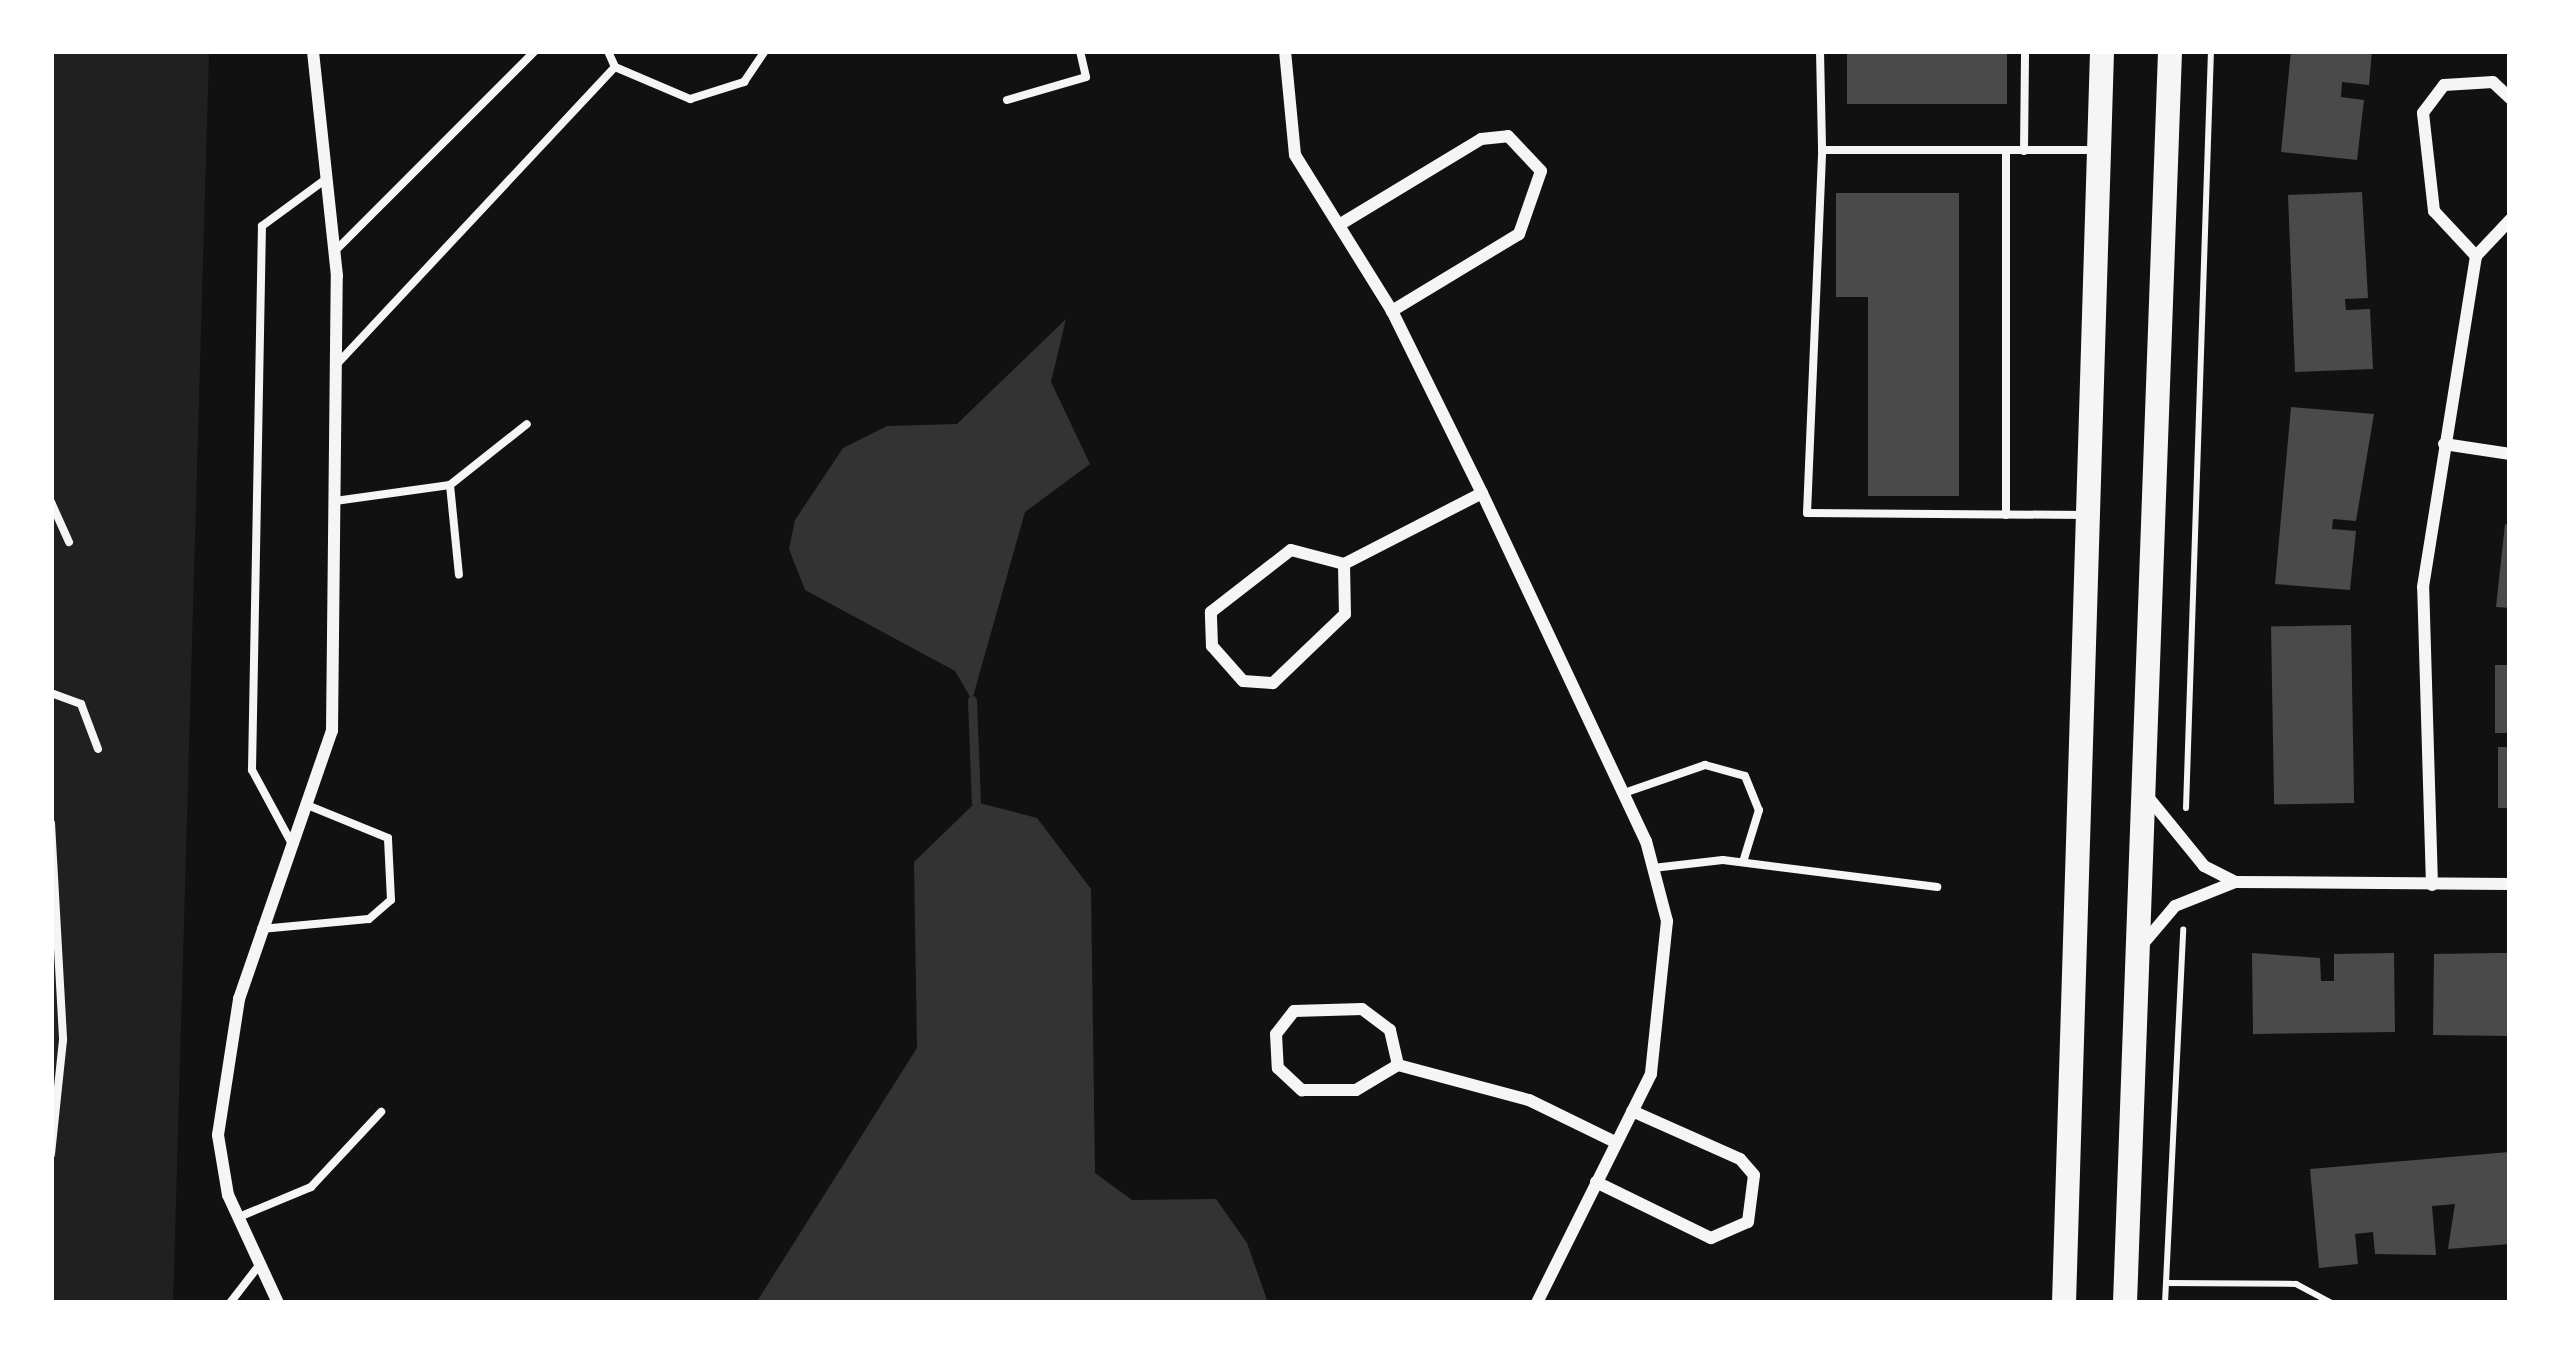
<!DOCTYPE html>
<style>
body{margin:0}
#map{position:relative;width:2561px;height:1354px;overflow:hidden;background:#111;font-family:"DM Sans",sans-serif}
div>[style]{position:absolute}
.green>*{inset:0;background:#202020}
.water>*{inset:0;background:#333}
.stream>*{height:9px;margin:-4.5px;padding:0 4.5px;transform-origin:4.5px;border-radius:4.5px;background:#333}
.building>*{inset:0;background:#4a4a4a;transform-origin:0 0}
.path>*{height:6px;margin:-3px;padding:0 3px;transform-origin:3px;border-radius:3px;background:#f5f5f5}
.service>*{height:8px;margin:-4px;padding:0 4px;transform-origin:4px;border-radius:4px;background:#f5f5f5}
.minor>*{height:12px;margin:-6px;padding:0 6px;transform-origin:6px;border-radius:6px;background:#f5f5f5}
.secondary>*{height:24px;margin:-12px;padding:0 12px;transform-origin:12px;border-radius:12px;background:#f5f5f5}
span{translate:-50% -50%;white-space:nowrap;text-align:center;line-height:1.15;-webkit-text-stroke:10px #fff;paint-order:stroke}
.frame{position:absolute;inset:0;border:54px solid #fff;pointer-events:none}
</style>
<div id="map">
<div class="green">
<div style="clip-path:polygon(51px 51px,209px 51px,173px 1303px,51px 1303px)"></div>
</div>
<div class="water">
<div style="clip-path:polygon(1066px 319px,1051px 382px,1090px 464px,1025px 512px,972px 700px,955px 671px,805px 590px,789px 549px,795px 520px,843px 448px,887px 426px,957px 424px)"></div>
<div style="clip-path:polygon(976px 802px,1037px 818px,1091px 889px,1095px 1173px,1132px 1200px,1216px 1199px,1247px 1243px,1268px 1303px,756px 1303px,917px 1048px,914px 862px)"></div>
</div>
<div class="stream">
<div style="left:972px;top:700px;width:102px;rotate:87.8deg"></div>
</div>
<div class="building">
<div style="left:1847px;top:51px;width:160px;height:53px"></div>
<div style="clip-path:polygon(2291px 51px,2372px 51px,2369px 85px,2342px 82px,2341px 97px,2364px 100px,2357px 160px,2281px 152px)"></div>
<div style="clip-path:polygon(2362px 192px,2368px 298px,2345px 299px,2346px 310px,2370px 309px,2373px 369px,2295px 372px,2288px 195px)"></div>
<div style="clip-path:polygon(1836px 193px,1959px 193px,1959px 496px,1868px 496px,1868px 297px,1836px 297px)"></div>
<div style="clip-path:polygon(2291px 407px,2374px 414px,2356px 521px,2333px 519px,2332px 529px,2356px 531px,2350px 590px,2275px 584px)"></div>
<div style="clip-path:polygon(2505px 524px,2510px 525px,2510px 608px,2496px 607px)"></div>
<div style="left:2351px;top:625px;width:178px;height:80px;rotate:89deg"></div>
<div style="left:2495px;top:665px;width:15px;height:68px"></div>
<div style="left:2498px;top:747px;width:12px;height:61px"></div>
<div style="clip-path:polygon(2252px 953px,2320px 958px,2321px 981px,2334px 981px,2334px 954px,2394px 953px,2395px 1032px,2253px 1034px)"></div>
<div style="clip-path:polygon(2498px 953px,2510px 953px,2510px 1036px,2433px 1035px,2434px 954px)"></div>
<div style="clip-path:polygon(2509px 1152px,2510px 1244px,2448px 1249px,2455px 1204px,2432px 1206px,2436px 1255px,2375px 1254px,2373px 1232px,2355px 1234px,2358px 1264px,2319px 1268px,2310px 1169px)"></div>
</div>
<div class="path">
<div style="left:2186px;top:808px;width:757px;rotate:-88.11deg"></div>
<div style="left:2166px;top:1283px;width:130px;rotate:0.4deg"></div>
<div style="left:2296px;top:1284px;width:40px;rotate:28deg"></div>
<div style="left:2165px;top:1303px;width:374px;rotate:-87.2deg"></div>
</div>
<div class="service">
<div style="left:1820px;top:51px;width:99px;rotate:88.8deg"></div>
<div style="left:615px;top:67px;width:82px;rotate:23.1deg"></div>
<div style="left:690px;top:99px;width:57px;rotate:-17.5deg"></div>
<div style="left:744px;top:82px;width:37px;rotate:-56deg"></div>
<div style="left:1007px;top:100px;width:82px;rotate:-16.2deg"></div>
<div style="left:1086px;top:77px;width:27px;rotate:-103deg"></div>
<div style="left:2024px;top:151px;width:100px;rotate:-89.4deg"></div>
<div style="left:334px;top:252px;width:284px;rotate:-45deg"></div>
<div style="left:337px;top:364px;width:407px;rotate:-46.9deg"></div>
<div style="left:615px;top:67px;width:17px;rotate:-114deg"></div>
<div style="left:450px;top:485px;width:90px;rotate:84.3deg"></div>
<div style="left:335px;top:501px;width:116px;rotate:-7.9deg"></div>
<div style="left:450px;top:485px;width:98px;rotate:-38.4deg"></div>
<div style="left:51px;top:502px;width:44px;rotate:65.8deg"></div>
<div style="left:2006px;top:515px;width:363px;rotate:-90deg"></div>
<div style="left:2086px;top:515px;width:279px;rotate:-179.6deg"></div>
<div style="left:1807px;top:513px;width:363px;rotate:-87.6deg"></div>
<div style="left:1822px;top:150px;width:271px"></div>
<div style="left:51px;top:693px;width:32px;rotate:20deg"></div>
<div style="left:81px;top:704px;width:48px;rotate:69.3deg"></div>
<div style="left:1624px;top:793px;width:86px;rotate:-19.1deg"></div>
<div style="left:1705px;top:765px;width:41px;rotate:15.4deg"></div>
<div style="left:1745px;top:776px;width:37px;rotate:68deg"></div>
<div style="left:1759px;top:810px;width:54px;rotate:107.1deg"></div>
<div style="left:51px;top:823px;width:217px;rotate:86.8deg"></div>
<div style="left:63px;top:1040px;width:115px;rotate:96deg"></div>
<div style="left:291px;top:842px;width:82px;rotate:-118.4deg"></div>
<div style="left:252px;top:770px;width:544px;rotate:-88.95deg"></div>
<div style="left:262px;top:226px;width:79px;rotate:-36.3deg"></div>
<div style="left:1653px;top:868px;width:70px;rotate:-6.5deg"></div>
<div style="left:1723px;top:860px;width:216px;rotate:7.2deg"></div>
<div style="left:261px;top:929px;width:108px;rotate:-5.3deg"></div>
<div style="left:369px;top:919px;width:29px;rotate:-41deg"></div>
<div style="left:391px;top:900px;width:62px;rotate:-92.8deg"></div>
<div style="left:388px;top:838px;width:87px;rotate:-157.8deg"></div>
<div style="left:239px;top:1217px;width:78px;rotate:-22.6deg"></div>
<div style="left:311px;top:1187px;width:103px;rotate:-47deg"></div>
<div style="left:230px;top:1303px;width:49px;rotate:-52.4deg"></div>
</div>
<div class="minor">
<div style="left:1285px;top:51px;width:104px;rotate:84.5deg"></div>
<div style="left:1295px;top:155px;width:184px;rotate:58.1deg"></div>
<div style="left:1392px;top:311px;width:203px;rotate:63.7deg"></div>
<div style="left:1482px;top:493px;width:385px;rotate:64.8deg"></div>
<div style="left:1646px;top:841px;width:83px;rotate:75.3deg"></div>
<div style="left:1667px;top:921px;width:154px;rotate:96deg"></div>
<div style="left:1651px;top:1074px;width:256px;rotate:116.5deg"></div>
<div style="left:2510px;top:98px;width:23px;rotate:-137deg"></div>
<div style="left:2493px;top:82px;width:49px;rotate:176.5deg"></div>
<div style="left:2444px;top:85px;width:35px;rotate:127deg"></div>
<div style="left:2423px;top:113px;width:99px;rotate:83.6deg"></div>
<div style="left:2434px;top:211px;width:62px;rotate:47deg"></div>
<div style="left:2476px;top:256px;width:50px;rotate:-46.6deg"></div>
<div style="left:1339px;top:225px;width:166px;rotate:-31.2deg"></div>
<div style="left:1481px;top:139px;width:27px;rotate:-6deg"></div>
<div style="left:1508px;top:136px;width:48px;rotate:46.7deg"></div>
<div style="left:1541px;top:171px;width:67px;rotate:109.2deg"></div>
<div style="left:1519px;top:234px;width:149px;rotate:148.8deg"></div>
<div style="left:2444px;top:444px;width:67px;rotate:8.6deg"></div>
<div style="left:1344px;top:564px;width:50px;rotate:88.9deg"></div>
<div style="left:1345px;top:614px;width:100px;rotate:136.2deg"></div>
<div style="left:1273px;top:683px;width:30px;rotate:-176deg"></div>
<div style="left:1243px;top:681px;width:47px;rotate:-131.5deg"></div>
<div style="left:1212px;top:646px;width:34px;rotate:-92deg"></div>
<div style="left:1211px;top:612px;width:101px;rotate:-37.8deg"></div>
<div style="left:1291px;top:550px;width:55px;rotate:14.8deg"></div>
<div style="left:1344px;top:564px;width:155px;rotate:-27.2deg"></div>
<div style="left:2148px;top:797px;width:89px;rotate:50.9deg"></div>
<div style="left:2204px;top:866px;width:35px;rotate:27deg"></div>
<div style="left:2432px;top:885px;width:298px;rotate:-91.7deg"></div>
<div style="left:2423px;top:587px;width:335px;rotate:-80.9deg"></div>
<div style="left:2142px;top:945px;width:51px;rotate:-49.8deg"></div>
<div style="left:2175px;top:906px;width:65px;rotate:-21.8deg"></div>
<div style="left:2235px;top:882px;width:275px;rotate:0.4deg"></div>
<div style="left:1398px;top:1065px;width:36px;rotate:-103deg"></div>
<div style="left:1390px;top:1030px;width:35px;rotate:-143deg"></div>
<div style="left:1362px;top:1009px;width:68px;rotate:178.3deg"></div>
<div style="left:1294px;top:1011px;width:29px;rotate:128deg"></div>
<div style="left:1276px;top:1034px;width:34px;rotate:87deg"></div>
<div style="left:1278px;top:1068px;width:33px;rotate:43deg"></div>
<div style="left:1302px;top:1090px;width:54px"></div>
<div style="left:1356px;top:1090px;width:49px;rotate:-30.8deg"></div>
<div style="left:1398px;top:1065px;width:136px;rotate:15deg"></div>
<div style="left:1529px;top:1100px;width:96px;rotate:26deg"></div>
<div style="left:1596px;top:1182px;width:128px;rotate:26deg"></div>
<div style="left:1711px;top:1238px;width:40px;rotate:-23.4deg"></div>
<div style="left:1748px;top:1222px;width:47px;rotate:-82.7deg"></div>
<div style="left:1754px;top:1175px;width:21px;rotate:-131deg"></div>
<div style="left:1740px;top:1159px;width:118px;rotate:-156deg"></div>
<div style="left:278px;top:1303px;width:119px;rotate:-114.8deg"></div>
<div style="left:228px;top:1195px;width:61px;rotate:-99.5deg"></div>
<div style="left:218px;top:1135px;width:138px;rotate:-81.2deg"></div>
<div style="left:239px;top:999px;width:284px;rotate:-70.9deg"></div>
<div style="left:332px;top:731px;width:455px;rotate:-89.4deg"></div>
<div style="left:337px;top:276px;width:226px;rotate:-96.1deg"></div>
</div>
<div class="secondary">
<div style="left:2064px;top:1303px;width:1253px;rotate:-88.26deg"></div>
<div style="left:2125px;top:1303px;width:1253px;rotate:-87.94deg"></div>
</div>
<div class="frame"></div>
</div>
